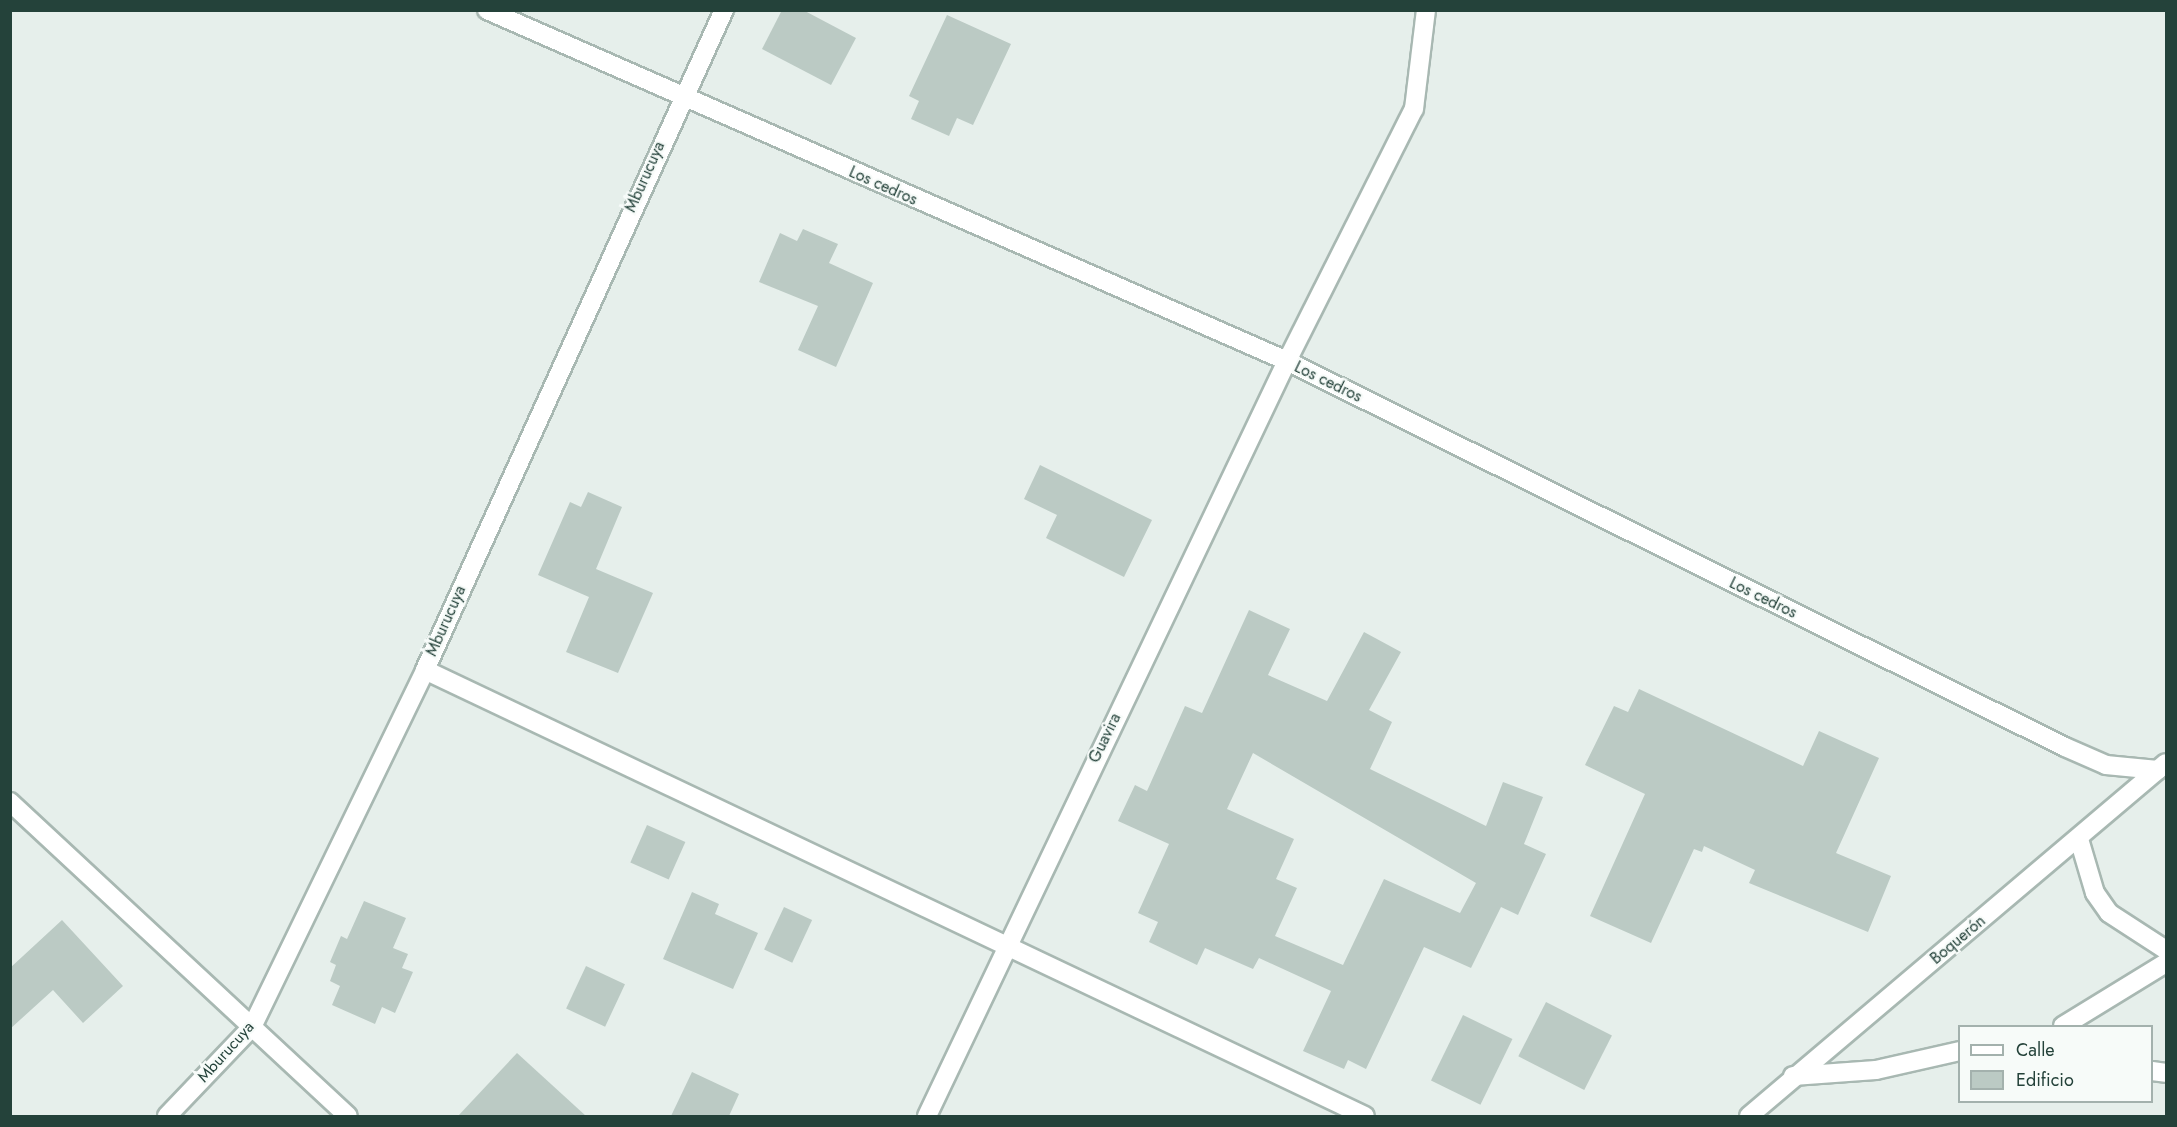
<!DOCTYPE html>
<meta charset="utf-8">
<style>
body{margin:0}
#map{position:relative;width:2177px;height:1127px;overflow:hidden;background:#e6efeb;font-family:Jost,sans-serif}
div>[style]{position:absolute}
.building>*{inset:0;background:#bbcac4;transform-origin:0 0}
.roads{filter:drop-shadow(2px 0 #a8b8b2) drop-shadow(-2px 0 #a8b8b2) drop-shadow(0 2px #a8b8b2) drop-shadow(0 -2px #a8b8b2)}
.street>*{height:18px;margin:-9px;padding:0 9px;transform-origin:9px;border-radius:9px;background:#fff}
.secondary>*{height:18px;margin:-9px;padding:0 9px;transform-origin:9px;border-radius:9px;background:#fff}
span{translate:-50% -50%;white-space:nowrap;text-align:center;line-height:1.15;-webkit-text-stroke:4.5px #f7fbf9;paint-order:stroke}
.street-label{font-size:16px;color:#24423a}
.frame{position:absolute;inset:0;border:12px solid #24423a;pointer-events:none}
.legend{position:absolute;left:1958px;top:1025px;width:195px;height:78px;box-sizing:border-box;background:#f7fbf9;border:2px solid #a3b1ad;margin:0;padding:8px 10px;list-style:none;font-size:18px;color:#24423a}
.legend li{display:flex;align-items:center;gap:12px;height:30px}
.legend b{width:30px;border:2px solid #a3b1ad}
</style>
<div id="map">
<div class="building">
<div style="clip-path:polygon(782px 10px,803px 10px,856px 38px,831px 85px,762px 49px)"></div>
<div style="clip-path:polygon(947px 15px,1011px 44px,973px 125px,957px 118px,949px 136px,911px 119px,919px 101px,909px 96px)"></div>
<div style="clip-path:polygon(803px 229px,838px 244px,829px 263px,873px 283px,836px 367px,798px 350px,818px 306px,759px 282px,780px 233px,797px 241px)"></div>
<div style="clip-path:polygon(1040px 465px,1152px 520px,1124px 577px,1046px 538px,1057px 515px,1024px 499px)"></div>
<div style="clip-path:polygon(588px 492px,622px 507px,596px 569px,653px 593px,618px 673px,566px 652px,589px 597px,538px 575px,570px 502px,581px 507px)"></div>
<div style="clip-path:polygon(evenodd,1249px 610px,1290px 629px,1268px 675px,1327px 701px,1364px 632px,1401px 652px,1369px 710px,1392px 722px,1370px 769px,1486px 826px,1503px 782px,1543px 797px,1524px 844px,1546px 854px,1518px 915px,1501px 907px,1471px 968px,1424px 947px,1366px 1069px,1348px 1060px,1344px 1069px,1303px 1051px,1331px 991px,1259px 958px,1253px 969px,1205px 948px,1197px 965px,1149px 942px,1158px 922px,1138px 913px,1169px 844px,1118px 821px,1135px 785px,1147px 791px,1185px 706px,1202px 713px,1249px 610px,1253px 753px,1476px 883px,1460px 913px,1384px 879px,1343px 965px,1275px 936px,1297px 888px,1276px 879px,1294px 839px,1227px 809px,1253px 753px)"></div>
<div style="clip-path:polygon(1639px 689px,1803px 766px,1819px 731px,1879px 758px,1836px 853px,1891px 876px,1868px 932px,1749px 883px,1755px 870px,1704px 846px,1702px 852px,1694px 849px,1651px 943px,1590px 916px,1645px 794px,1585px 765px,1614px 706px,1628px 712px)"></div>
<div style="left:647px;top:825px;width:42px;height:41px;rotate:24deg"></div>
<div style="clip-path:polygon(692px 892px,719px 904px,715px 914px,758px 933px,733px 989px,663px 959px)"></div>
<div style="clip-path:polygon(364px 901px,406px 918px,393px 948px,408px 954px,402px 968px,413px 972px,395px 1013px,382px 1007px,375px 1024px,332px 1005px,340px 986px,330px 981px,336px 965px,330px 962px,341px 936px,347px 939px)"></div>
<div style="left:784px;top:907px;width:31px;height:47px;rotate:25deg"></div>
<div style="clip-path:polygon(62px 920px,123px 986px,83px 1023px,53px 990px,10px 1029px,10px 968px)"></div>
<div style="left:586px;top:966px;width:43px;height:47px;rotate:25deg"></div>
<div style="left:1546px;top:1002px;width:74px;height:61px;rotate:27deg"></div>
<div style="left:1463px;top:1015px;width:55px;height:73px;rotate:26deg"></div>
<div style="clip-path:polygon(517px 1053px,586px 1116px,458px 1116px)"></div>
<div style="clip-path:polygon(692px 1072px,739px 1094px,729px 1116px,671px 1116px)"></div>
</div>
<div class="roads">
<div class="street">
<div style="left:487px;top:10px;width:874px;rotate:23.69deg"></div>
<div style="left:1287px;top:361px;width:868px;rotate:26.39deg"></div>
<div style="left:2065px;top:747px;width:45px;rotate:23.7deg"></div>
<div style="left:2106px;top:765px;width:52px;rotate:5.5deg"></div>
<div style="left:425px;top:670px;width:1040px;rotate:25.38deg"></div>
<div style="left:10px;top:802px;width:461px;rotate:42.9deg"></div>
<div style="left:167px;top:1116px;width:123px;rotate:-46.3deg"></div>
<div style="left:252px;top:1027px;width:397px;rotate:-64.1deg"></div>
<div style="left:425px;top:670px;width:725px;rotate:-65.63deg"></div>
<div style="left:927px;top:1116px;width:836px;rotate:-64.51deg"></div>
<div style="left:1287px;top:361px;width:282px;rotate:-63.3deg"></div>
<div style="left:1414px;top:109px;width:100px;rotate:-83.1deg"></div>
</div>
<div class="secondary">
<div style="left:2079px;top:839px;width:56px;rotate:73.5deg"></div>
<div style="left:2095px;top:893px;width:24px;rotate:55deg"></div>
<div style="left:2109px;top:913px;width:68px;rotate:33deg"></div>
<div style="left:2063px;top:1026px;width:121px;rotate:-31.5deg"></div>
<div style="left:2152px;top:1071px;width:14px;rotate:8deg"></div>
<div style="left:1793px;top:1076px;width:83px;rotate:-4.1deg"></div>
<div style="left:1876px;top:1070px;width:86px;rotate:-12.7deg"></div>
<div style="left:1749px;top:1116px;width:546px;rotate:-40.25deg"></div>
</div>
</div>
<div class="street-label">
<span style="left:645px;top:177px;rotate:-66deg">Mburucuya</span>
<span style="left:883px;top:186px;rotate:24deg">Los cedros</span>
<span style="left:1328px;top:382px;rotate:26deg">Los cedros</span>
<span style="left:1763px;top:598px;rotate:26deg">Los cedros</span>
<span style="left:446px;top:621px;rotate:-66deg">Mburucuya</span>
<span style="left:1105px;top:738px;rotate:-64deg">Guavira</span>
<span style="left:1958px;top:940px;rotate:-40deg">Boquerón</span>
<span style="left:226px;top:1052px;rotate:-48deg">Mburucuya</span>
</div>
<div class="frame"></div>
<ul class="legend">
<li><b style="height:8px;background:#fff"></b>Calle</li>
<li><b style="height:16px;background:#bbcac4"></b>Edificio</li>
</ul>
</div>
